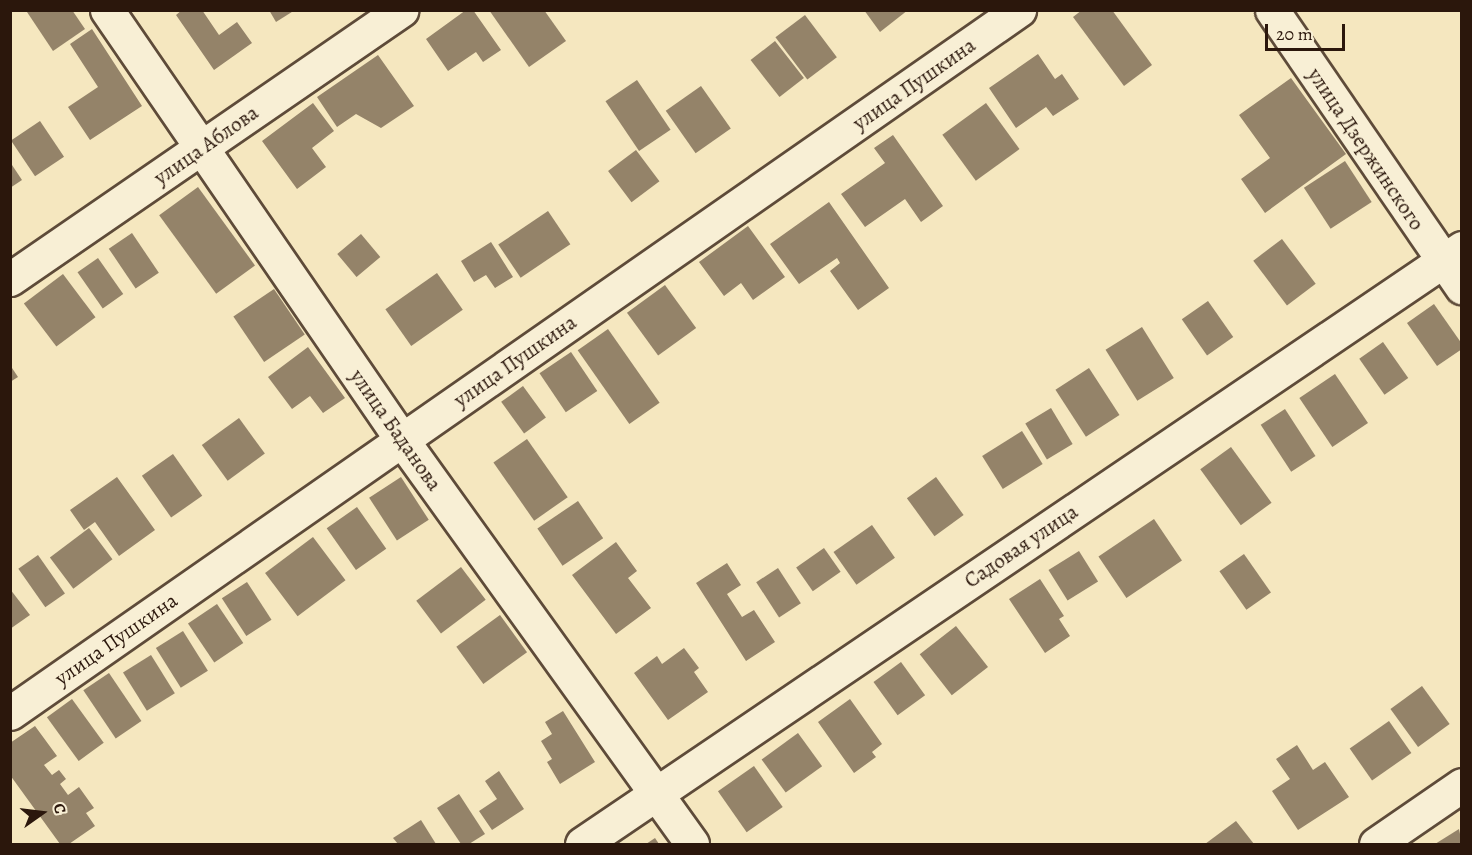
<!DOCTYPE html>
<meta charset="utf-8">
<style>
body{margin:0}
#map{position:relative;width:1472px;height:855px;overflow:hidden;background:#f5e7bf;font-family:Alegreya,serif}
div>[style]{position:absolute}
.building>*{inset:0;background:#948369;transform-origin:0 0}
.roads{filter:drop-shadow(2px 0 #5e4b39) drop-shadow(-2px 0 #5e4b39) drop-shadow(0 2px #5e4b39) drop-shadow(0 -2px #5e4b39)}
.minor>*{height:33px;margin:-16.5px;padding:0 16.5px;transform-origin:16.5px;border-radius:16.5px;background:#f8efd5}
span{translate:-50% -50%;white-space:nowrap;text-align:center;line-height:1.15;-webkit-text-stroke:4.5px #f8efd5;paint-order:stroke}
.street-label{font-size:21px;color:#2b170c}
.frame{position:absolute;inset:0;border:12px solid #2b170c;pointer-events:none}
.north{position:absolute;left:12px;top:783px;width:60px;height:60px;-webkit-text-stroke:4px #f8efd5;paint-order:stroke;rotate:76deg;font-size:16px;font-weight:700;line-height:24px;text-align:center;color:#2b170c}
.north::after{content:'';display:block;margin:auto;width:21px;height:27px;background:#2b170c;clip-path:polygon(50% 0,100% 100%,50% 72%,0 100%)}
.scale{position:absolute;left:1265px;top:24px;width:80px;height:27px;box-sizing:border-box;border:3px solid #2b170c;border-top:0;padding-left:8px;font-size:18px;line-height:21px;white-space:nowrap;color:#2b170c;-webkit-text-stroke:4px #f8efd5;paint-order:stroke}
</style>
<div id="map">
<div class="building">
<div style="clip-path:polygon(29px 10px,72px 10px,85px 29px,53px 51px,27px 12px)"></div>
<div style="clip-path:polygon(182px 10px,202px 10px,219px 35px,237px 22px,252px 43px,214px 70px,176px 15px)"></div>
<div style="clip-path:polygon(269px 10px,295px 10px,276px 22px)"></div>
<div style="clip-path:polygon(466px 10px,473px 10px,501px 50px,483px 62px,476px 52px,448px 71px,426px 39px)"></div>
<div style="clip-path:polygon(489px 10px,544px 10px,566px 41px,529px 67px)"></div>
<div style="clip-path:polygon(864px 10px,908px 10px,880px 32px)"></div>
<div style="clip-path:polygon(1082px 10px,1112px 10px,1152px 65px,1124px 86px,1073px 17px)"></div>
<div style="left:805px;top:15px;width:53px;height:37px;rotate:53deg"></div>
<div style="clip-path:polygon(92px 29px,142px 106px,90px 140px,68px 107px,98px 87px,70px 44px)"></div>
<div style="left:775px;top:41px;width:47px;height:31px;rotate:52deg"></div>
<div style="clip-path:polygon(1038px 54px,1055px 79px,1062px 74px,1079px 99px,1053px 116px,1046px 107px,1016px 128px,989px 88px)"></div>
<div style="clip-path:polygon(378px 55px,414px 106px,381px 128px,356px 114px,337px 127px,317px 97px)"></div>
<div style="clip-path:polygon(1291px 78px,1346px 154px,1265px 213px,1241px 179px,1270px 158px,1239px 115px)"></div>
<div style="left:637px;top:80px;width:60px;height:38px;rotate:56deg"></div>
<div style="left:701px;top:86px;width:52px;height:43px;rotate:55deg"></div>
<div style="clip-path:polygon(313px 103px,334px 131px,312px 148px,326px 167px,297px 189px,262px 141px)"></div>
<div style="left:986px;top:103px;width:57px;height:54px;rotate:54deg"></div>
<div style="left:40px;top:121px;width:43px;height:35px;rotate:56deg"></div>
<div style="clip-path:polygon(893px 135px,943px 206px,921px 222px,905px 199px,865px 227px,841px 194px,885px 163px,874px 148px)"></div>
<div style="left:636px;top:150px;width:39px;height:35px;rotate:53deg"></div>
<div style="left:1345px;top:161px;width:49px;height:49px;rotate:57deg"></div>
<div style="clip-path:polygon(10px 162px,22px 180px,10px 188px)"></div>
<div style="left:198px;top:187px;width:97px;height:48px;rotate:54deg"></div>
<div style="clip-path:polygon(829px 202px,889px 288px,858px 310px,830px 271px,840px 263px,837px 258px,799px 284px,770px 244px)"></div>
<div style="left:548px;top:211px;width:40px;height:60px;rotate:56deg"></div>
<div style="clip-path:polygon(748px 226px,785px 277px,753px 300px,741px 283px,724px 296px,699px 262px)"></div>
<div style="left:132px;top:233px;width:48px;height:28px;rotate:56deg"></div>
<div style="left:361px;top:234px;width:30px;height:31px;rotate:50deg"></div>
<div style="left:1282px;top:239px;width:56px;height:36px;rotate:53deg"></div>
<div style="clip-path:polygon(491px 242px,513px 277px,495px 288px,486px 275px,474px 282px,461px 261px)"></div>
<div style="left:98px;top:258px;width:44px;height:25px;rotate:55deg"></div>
<div style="left:437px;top:273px;width:45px;height:63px;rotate:55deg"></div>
<div style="left:63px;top:274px;width:54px;height:49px;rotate:53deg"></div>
<div style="left:665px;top:285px;width:53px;height:47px;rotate:54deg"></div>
<div style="left:274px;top:289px;width:55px;height:49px;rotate:56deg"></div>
<div style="left:1208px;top:301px;width:44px;height:32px;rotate:55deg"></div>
<div style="clip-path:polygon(1434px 304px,1462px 344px,1462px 349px,1437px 366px,1407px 323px)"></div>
<div style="left:1142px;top:327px;width:60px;height:43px;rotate:58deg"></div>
<div style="left:608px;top:329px;width:90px;height:37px;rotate:55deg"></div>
<div style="left:1383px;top:342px;width:44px;height:29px;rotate:55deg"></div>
<div style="clip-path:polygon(308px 347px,345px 398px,323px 413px,310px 396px,292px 409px,268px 377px)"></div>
<div style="left:571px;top:352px;width:47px;height:38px;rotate:56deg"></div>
<div style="clip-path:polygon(10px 365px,18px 377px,10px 382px)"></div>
<div style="left:1089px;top:368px;width:56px;height:40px;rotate:57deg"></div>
<div style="left:1335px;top:374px;width:59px;height:43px;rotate:56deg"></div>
<div style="left:523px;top:386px;width:39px;height:27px;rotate:54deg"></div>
<div style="left:1051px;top:408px;width:42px;height:30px;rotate:59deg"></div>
<div style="left:1285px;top:409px;width:56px;height:29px;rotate:57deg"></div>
<div style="left:239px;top:418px;width:44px;height:46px;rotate:54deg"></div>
<div style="left:1022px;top:431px;width:39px;height:47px;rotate:58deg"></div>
<div style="left:527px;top:439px;width:71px;height:41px;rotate:55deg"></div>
<div style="left:1231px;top:447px;width:69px;height:38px;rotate:54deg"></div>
<div style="left:173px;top:454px;width:51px;height:38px;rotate:55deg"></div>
<div style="clip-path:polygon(117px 477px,155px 530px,119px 556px,95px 522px,84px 530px,70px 510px)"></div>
<div style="left:401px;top:477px;width:51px;height:38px;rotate:57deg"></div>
<div style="left:936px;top:477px;width:47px;height:36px;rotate:54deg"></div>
<div style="left:578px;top:501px;width:45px;height:49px;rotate:56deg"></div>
<div style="left:357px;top:507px;width:51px;height:37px;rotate:55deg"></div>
<div style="left:1154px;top:519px;width:50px;height:67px;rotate:56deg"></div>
<div style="left:872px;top:525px;width:40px;height:47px;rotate:55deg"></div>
<div style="left:89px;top:528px;width:39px;height:49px;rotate:53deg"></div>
<div style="left:313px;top:537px;width:54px;height:60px;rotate:53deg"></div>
<div style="clip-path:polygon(616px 542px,637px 571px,628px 578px,651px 608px,616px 634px,572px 575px)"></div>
<div style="left:824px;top:548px;width:29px;height:34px;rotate:55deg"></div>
<div style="left:1079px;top:551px;width:36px;height:36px;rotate:58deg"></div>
<div style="left:1244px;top:554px;width:47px;height:30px;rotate:55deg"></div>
<div style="left:38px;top:555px;width:47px;height:24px;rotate:55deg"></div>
<div style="clip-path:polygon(727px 563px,741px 585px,727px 594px,742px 617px,754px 610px,775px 642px,746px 661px,696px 583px)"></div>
<div style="left:461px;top:567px;width:41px;height:56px;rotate:53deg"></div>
<div style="left:778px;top:568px;width:42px;height:26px;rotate:57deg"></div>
<div style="clip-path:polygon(1040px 579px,1064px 616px,1059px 619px,1070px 636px,1045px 653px,1009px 599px)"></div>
<div style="left:247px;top:582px;width:45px;height:30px;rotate:57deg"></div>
<div style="clip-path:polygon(10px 589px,30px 615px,10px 629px)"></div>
<div style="left:217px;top:604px;width:47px;height:35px;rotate:56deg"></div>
<div style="left:500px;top:615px;width:46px;height:54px;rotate:54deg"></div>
<div style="left:956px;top:626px;width:52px;height:46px;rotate:52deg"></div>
<div style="left:183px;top:631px;width:47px;height:32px;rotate:58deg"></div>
<div style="clip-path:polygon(684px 648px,699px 668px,694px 672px,708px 692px,668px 720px,634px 673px,657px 656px,662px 664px)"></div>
<div style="left:151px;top:655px;width:45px;height:33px;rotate:58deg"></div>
<div style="left:901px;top:662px;width:41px;height:34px;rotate:54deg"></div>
<div style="left:109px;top:673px;width:58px;height:31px;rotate:56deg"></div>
<div style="left:1422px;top:686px;width:47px;height:39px;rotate:54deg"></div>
<div style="left:72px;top:699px;width:54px;height:31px;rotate:54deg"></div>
<div style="clip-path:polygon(850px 699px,882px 744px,872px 752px,876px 757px,854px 773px,818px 722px)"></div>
<div style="clip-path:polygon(563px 711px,595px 762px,560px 784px,547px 762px,552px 759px,541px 741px,552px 734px,545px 722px)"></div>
<div style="left:1389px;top:721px;width:39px;height:48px;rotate:55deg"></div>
<div style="clip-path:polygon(35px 726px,57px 756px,44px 765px,52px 775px,59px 770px,66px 779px,60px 784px,68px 795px,79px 787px,94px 808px,86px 813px,95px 826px,69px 844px,60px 844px,10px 775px,10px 743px)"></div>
<div style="left:798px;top:733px;width:41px;height:45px;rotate:54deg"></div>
<div style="clip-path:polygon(1297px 745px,1313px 770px,1325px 762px,1349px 797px,1298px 830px,1272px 791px,1290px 779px,1276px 759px)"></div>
<div style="left:754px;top:766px;width:50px;height:44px;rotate:55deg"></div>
<div style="clip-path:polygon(499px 771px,524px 809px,492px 830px,479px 811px,497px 799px,485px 781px)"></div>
<div style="clip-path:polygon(459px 794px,485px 834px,469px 844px,461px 844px,437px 808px)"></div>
<div style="clip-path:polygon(421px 820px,436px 844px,398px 844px,393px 838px)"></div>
<div style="clip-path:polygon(1236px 821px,1254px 844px,1205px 844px)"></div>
<div style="clip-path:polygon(1459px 829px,1462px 844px,1435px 844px)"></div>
<div style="clip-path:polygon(655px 838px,659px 844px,646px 844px)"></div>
</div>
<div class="roads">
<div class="minor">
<div style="left:107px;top:10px;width:521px;rotate:55.55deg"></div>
<div style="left:402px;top:440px;width:497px;rotate:54.3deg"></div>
<div style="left:1272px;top:10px;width:336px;rotate:55.6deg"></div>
<div style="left:10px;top:279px;width:475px;rotate:-34.5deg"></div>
<div style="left:10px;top:713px;width:1230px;rotate:-34.87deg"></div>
<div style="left:582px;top:844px;width:1063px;rotate:-34.11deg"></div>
<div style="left:1376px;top:844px;width:104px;rotate:-34.5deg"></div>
</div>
</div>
<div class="street-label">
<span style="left:914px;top:84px;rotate:-35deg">улица Пушкина</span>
<span style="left:206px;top:145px;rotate:-35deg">улица Аблова</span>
<span style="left:1366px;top:149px;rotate:56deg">улица Дзержинского</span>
<span style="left:515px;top:361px;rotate:-35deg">улица Пушкина</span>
<span style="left:396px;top:430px;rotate:55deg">улица Баданова</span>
<span style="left:1021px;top:546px;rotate:-34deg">Садовая улица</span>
<span style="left:116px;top:639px;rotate:-35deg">улица Пушкина</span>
</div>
<div class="frame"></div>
<div class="north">С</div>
<div class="scale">20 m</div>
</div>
